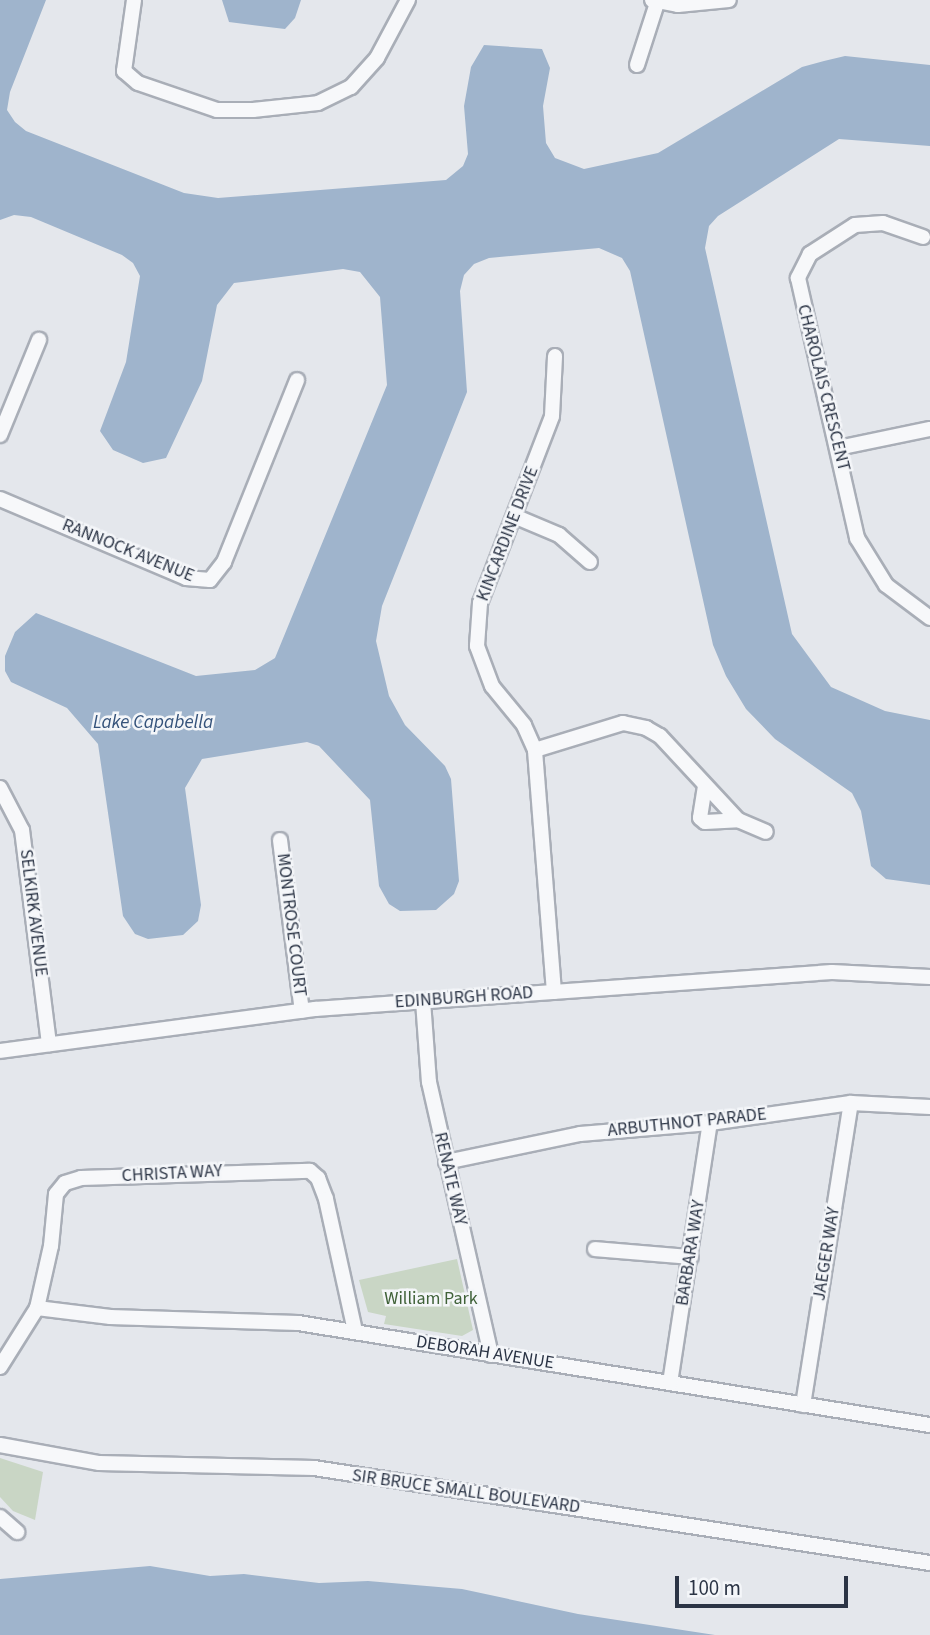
<!DOCTYPE html>
<style>
body{margin:0}
#map{position:relative;width:930px;height:1635px;overflow:hidden;background:#e4e7ec;font-family:"Source Sans 3",sans-serif}
div>[style]{position:absolute}
.green>*{inset:0;background:#c9d6c5}
.water>*{inset:0;background:#9fb4cc}
.roads{filter:drop-shadow(2px 0 #a9aeb7) drop-shadow(-2px 0 #a9aeb7) drop-shadow(0 2px #a9aeb7) drop-shadow(0 -2px #a9aeb7)}
.minor>*{height:14px;margin:-7px;padding:0 7px;transform-origin:7px;border-radius:7px;background:#f7f8fa}
span{translate:-50% -50%;white-space:nowrap;text-align:center;line-height:1.15;-webkit-text-stroke:5px #f4f6f9;paint-order:stroke}
.street-label{font-size:18px;color:#2b3445}
.park-label{font-size:18px;color:#3f6138}
.water-label{font-size:19px;color:#34527a;font-style:italic}
.scale{position:absolute;left:675px;top:1576px;width:173px;height:32px;box-sizing:border-box;border:4px solid #2b3445;border-top:0;padding-left:9px;font-size:21px;line-height:24px;white-space:nowrap;color:#2b3445;-webkit-text-stroke:5px #f4f6f9;paint-order:stroke}
</style>
<div id="map">
<div class="green">
<div style="clip-path:polygon(457px 1259px,473px 1330px,462px 1336px,384px 1324px,386px 1316px,368px 1312px,359px 1280px)"></div>
<div style="clip-path:polygon(0 1458px,43px 1472px,35px 1520px,13px 1511px,0 1497px)"></div>
</div>
<div class="water">
<div style="clip-path:polygon(0 0,46px 0,10px 92px,7px 110px,15px 122px,26px 131px,184px 193px,218px 198px,446px 180px,463px 166px,468px 154px,464px 106px,471px 67px,484px 45px,542px 49px,550px 68px,543px 106px,546px 143px,555px 158px,584px 169px,658px 153px,802px 67px,824px 61px,845px 56px,930px 65px,930px 146px,839px 139px,718px 216px,709px 226px,705px 248px,792px 634px,831px 687px,885px 711px,930px 720px,930px 885px,886px 879px,871px 866px,861px 811px,852px 793px,775px 739px,746px 709px,726px 676px,713px 645px,630px 271px,622px 258px,599px 248px,489px 258px,474px 264px,464px 275px,460px 291px,467px 392px,382px 606px,376px 641px,389px 696px,405px 725px,445px 766px,451px 779px,459px 881px,454px 894px,436px 910px,400px 911px,389px 904px,379px 886px,370px 800px,319px 746px,307px 742px,202px 759px,185px 788px,201px 905px,198px 921px,183px 935px,148px 939px,135px 934px,123px 916px,98px 744px,67px 708px,11px 682px,5px 671px,5px 656px,15px 632px,36px 613px,196px 676px,255px 670px,275px 658px,387px 385px,380px 297px,360px 272px,343px 269px,234px 283px,217px 305px,202px 381px,166px 458px,143px 463px,113px 450px,100px 431px,126px 362px,140px 276px,133px 263px,122px 255px,31px 217px,14px 215px,0 220px)"></div>
<div style="clip-path:polygon(222px 0,301px 0,295px 18px,285px 29px,229px 22px)"></div>
<div style="clip-path:polygon(150px 1566px,210px 1576px,244px 1574px,319px 1583px,368px 1581px,462px 1589px,578px 1614px,715px 1635px,0 1635px,0 1579px)"></div>
</div>
<div class="roads">
<div class="minor">
<div style="left:134px;top:0;width:72px;rotate:98deg"></div>
<div style="left:124px;top:71px;width:18px;rotate:41deg"></div>
<div style="left:138px;top:83px;width:83px;rotate:18.9deg"></div>
<div style="left:217px;top:110px;width:36px"></div>
<div style="left:253px;top:110px;width:65px;rotate:-6.1deg"></div>
<div style="left:318px;top:103px;width:37px;rotate:-26deg"></div>
<div style="left:351px;top:87px;width:39px;rotate:-48deg"></div>
<div style="left:377px;top:58px;width:66px;rotate:-61.9deg"></div>
<div style="left:652px;top:0;width:26px;rotate:11deg"></div>
<div style="left:678px;top:5px;width:51px;rotate:-5.6deg"></div>
<div style="left:637px;top:65px;width:65px;rotate:-72.1deg"></div>
<div style="left:923px;top:237px;width:42px;rotate:-160.7deg"></div>
<div style="left:883px;top:223px;width:28px;rotate:176deg"></div>
<div style="left:855px;top:225px;width:54px;rotate:147.2deg"></div>
<div style="left:810px;top:254px;width:27px;rotate:117deg"></div>
<div style="left:798px;top:278px;width:267px;rotate:77.2deg"></div>
<div style="left:857px;top:538px;width:55px;rotate:58.3deg"></div>
<div style="left:886px;top:585px;width:55px;rotate:36.9deg"></div>
<div style="left:0;top:435px;width:103px;rotate:-67.7deg"></div>
<div style="left:838px;top:448px;width:94px;rotate:-11.7deg"></div>
<div style="left:0;top:499px;width:202px;rotate:23deg"></div>
<div style="left:186px;top:578px;width:24px;rotate:5deg"></div>
<div style="left:210px;top:580px;width:23px;rotate:-52deg"></div>
<div style="left:224px;top:562px;width:196px;rotate:-68.1deg"></div>
<div style="left:514px;top:516px;width:49px;rotate:22.9deg"></div>
<div style="left:559px;top:535px;width:41px;rotate:41.1deg"></div>
<div style="left:535px;top:750px;width:92px;rotate:-17.1deg"></div>
<div style="left:623px;top:723px;width:24px;rotate:12deg"></div>
<div style="left:646px;top:728px;width:16px;rotate:30deg"></div>
<div style="left:660px;top:736px;width:115px;rotate:47.1deg"></div>
<div style="left:738px;top:820px;width:30px;rotate:23deg"></div>
<div style="left:705px;top:786px;width:32px;rotate:99deg"></div>
<div style="left:700px;top:818px;width:6px;rotate:39deg"></div>
<div style="left:705px;top:822px;width:33px;rotate:-3deg"></div>
<div style="left:0;top:788px;width:47px;rotate:62.4deg"></div>
<div style="left:22px;top:830px;width:216px;rotate:82.8deg"></div>
<div style="left:280px;top:840px;width:172px;rotate:82.7deg"></div>
<div style="left:554px;top:992px;width:243px;rotate:-94.5deg"></div>
<div style="left:535px;top:750px;width:27px;rotate:-114deg"></div>
<div style="left:524px;top:725px;width:50px;rotate:-129.4deg"></div>
<div style="left:492px;top:686px;width:43px;rotate:-110.6deg"></div>
<div style="left:477px;top:646px;width:43px;rotate:-86deg"></div>
<div style="left:480px;top:603px;width:200px;rotate:-68.9deg"></div>
<div style="left:552px;top:416px;width:60px;rotate:-87.1deg"></div>
<div style="left:423px;top:1001px;width:81px;rotate:85.8deg"></div>
<div style="left:429px;top:1082px;width:280px;rotate:77.2deg"></div>
<div style="left:0;top:1051px;width:318px;rotate:-7.6deg"></div>
<div style="left:315px;top:1009px;width:518px;rotate:-4.09deg"></div>
<div style="left:832px;top:972px;width:98px;rotate:2.9deg"></div>
<div style="left:446px;top:1162px;width:137px;rotate:-11.8deg"></div>
<div style="left:580px;top:1134px;width:130px;rotate:-4.8deg"></div>
<div style="left:710px;top:1123px;width:142px;rotate:-8.1deg"></div>
<div style="left:851px;top:1103px;width:79px;rotate:2.9deg"></div>
<div style="left:595px;top:1249px;width:96px;rotate:4.8deg"></div>
<div style="left:37px;top:1308px;width:74px;rotate:7deg"></div>
<div style="left:110px;top:1317px;width:188px;rotate:1.8deg"></div>
<div style="left:298px;top:1323px;width:640px;rotate:9.17deg"></div>
<div style="left:0;top:1367px;width:70px;rotate:-57.9deg"></div>
<div style="left:37px;top:1308px;width:64px;rotate:-77.3deg"></div>
<div style="left:51px;top:1246px;width:52px;rotate:-84.5deg"></div>
<div style="left:56px;top:1194px;width:14px;rotate:-51deg"></div>
<div style="left:65px;top:1183px;width:17px;rotate:-17deg"></div>
<div style="left:81px;top:1178px;width:229px;rotate:-1.8deg"></div>
<div style="left:310px;top:1171px;width:11px;rotate:41deg"></div>
<div style="left:318px;top:1178px;width:22px;rotate:69deg"></div>
<div style="left:326px;top:1199px;width:135px;rotate:77.6deg"></div>
<div style="left:670px;top:1383px;width:263px;rotate:-81.3deg"></div>
<div style="left:803px;top:1405px;width:306px;rotate:-81deg"></div>
<div style="left:0;top:1445px;width:101px;rotate:10.3deg"></div>
<div style="left:99px;top:1463px;width:215px;rotate:1.3deg"></div>
<div style="left:314px;top:1468px;width:623px;rotate:8.77deg"></div>
<div style="left:0;top:1517px;width:23px;rotate:41deg"></div>
</div>
</div>
<div class="street-label">
<span style="left:823px;top:388px;rotate:76deg">CHAROLAIS CRESCENT</span>
<span style="left:508px;top:534px;rotate:-69deg">KINCARDINE DRIVE</span>
<span style="left:128px;top:551px;rotate:22deg">RANNOCK AVENUE</span>
<span style="left:33px;top:913px;rotate:83deg">SELKIRK AVENUE</span>
<span style="left:291px;top:925px;rotate:83deg">MONTROSE COURT</span>
<span style="left:464px;top:998px;rotate:-4deg">EDINBURGH ROAD</span>
<span style="left:687px;top:1123px;rotate:-6deg">ARBUTHNOT PARADE</span>
<span style="left:172px;top:1174px;rotate:-3deg">CHRISTA WAY</span>
<span style="left:450px;top:1179px;rotate:77deg">RENATE WAY</span>
<span style="left:691px;top:1253px;rotate:-81deg">BARBARA WAY</span>
<span style="left:827px;top:1254px;rotate:-81deg">JAEGER WAY</span>
<span style="left:485px;top:1353px;rotate:9deg">DEBORAH AVENUE</span>
<span style="left:466px;top:1492px;rotate:8deg">SIR BRUCE SMALL BOULEVARD</span>
</div>
<div class="park-label">
<span style="left:431px;top:1299px">William Park</span>
</div>
<div class="water-label">
<span style="left:153px;top:723px">Lake Capabella</span>
</div>
<div class="scale">100 m</div>
</div>
